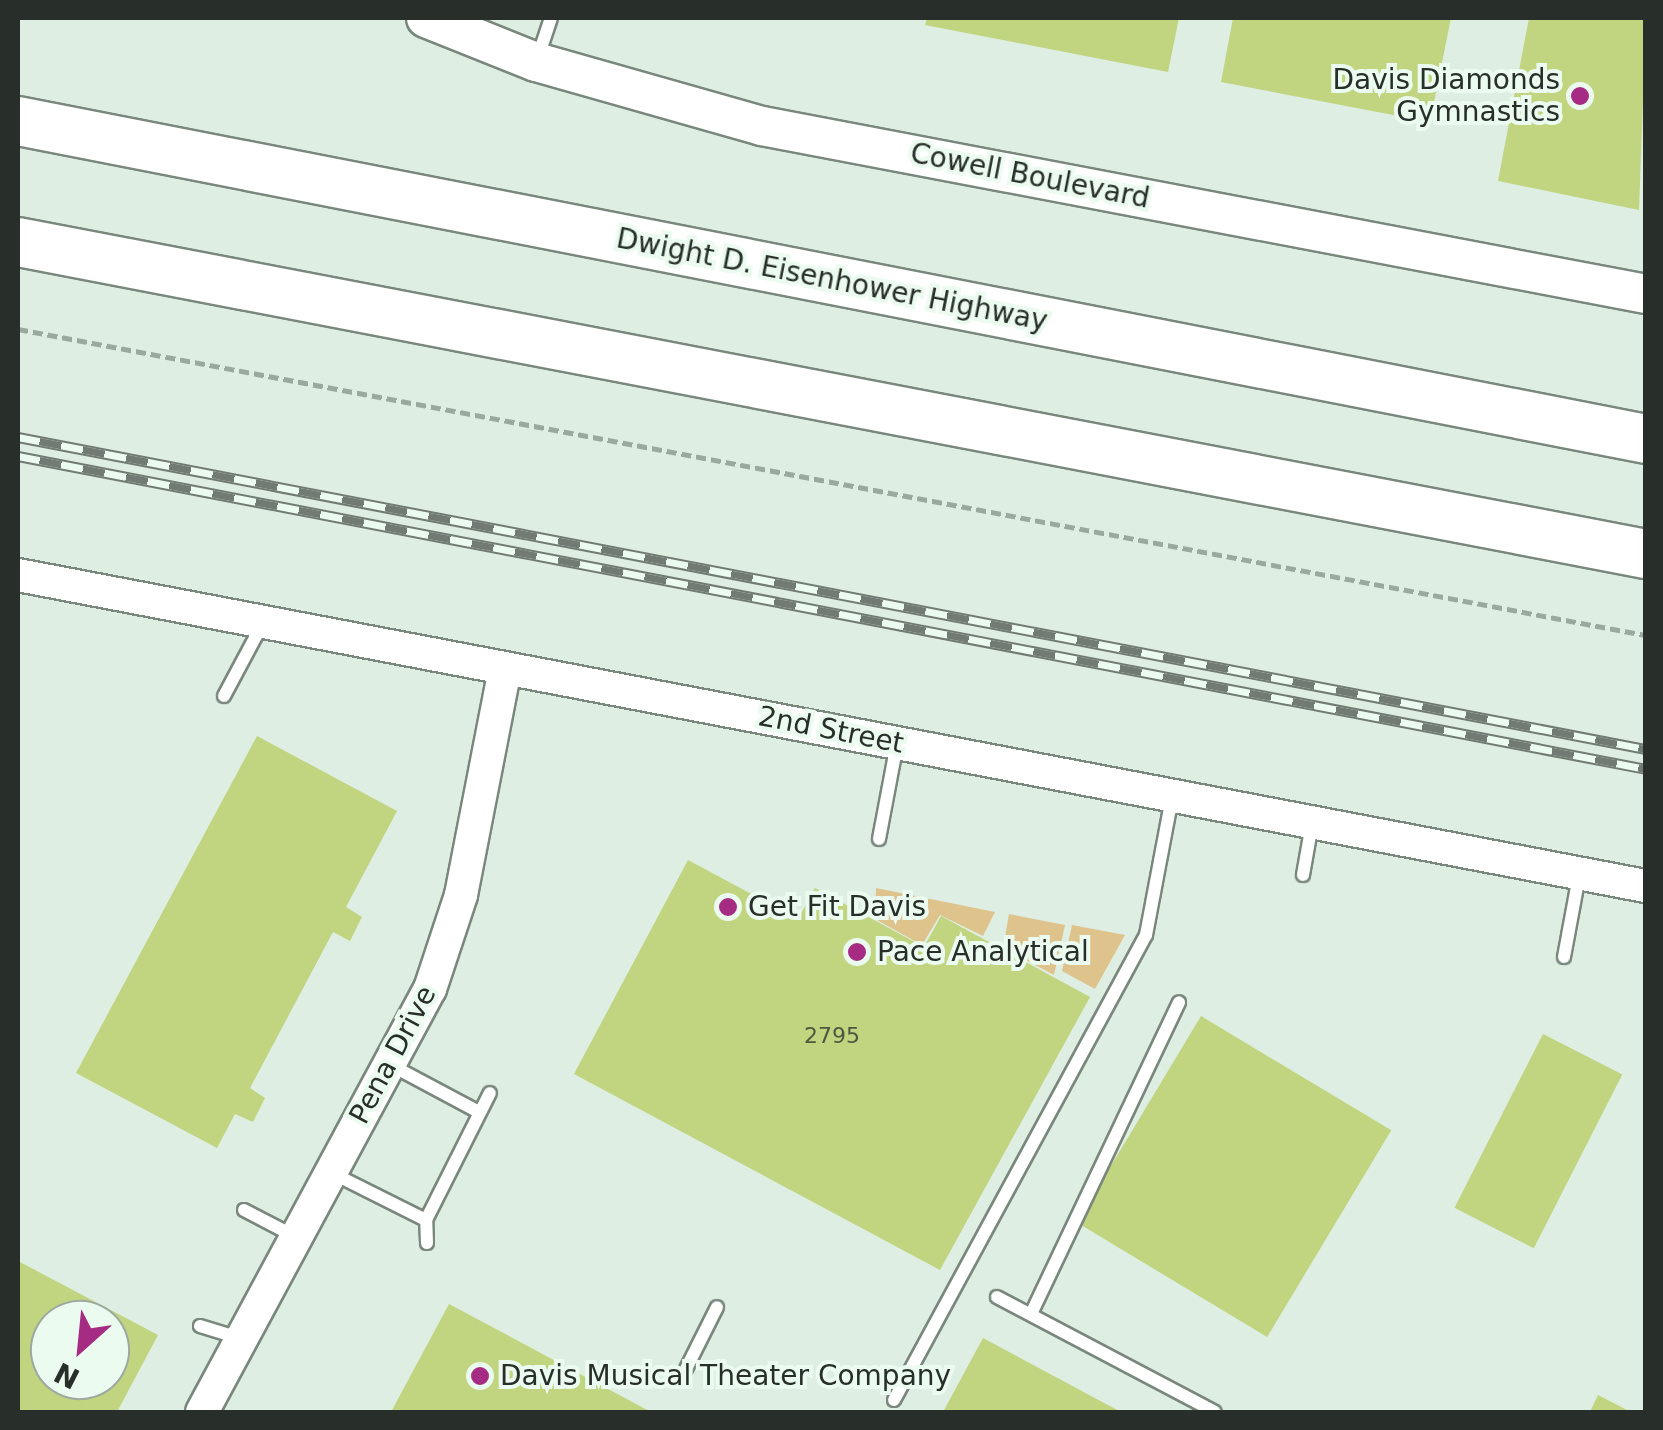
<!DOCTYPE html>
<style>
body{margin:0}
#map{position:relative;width:1663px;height:1430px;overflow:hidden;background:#deeee2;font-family:"DejaVu Sans",sans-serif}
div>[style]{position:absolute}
.green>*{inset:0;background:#dec38c}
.building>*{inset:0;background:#c1d480;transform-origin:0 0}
.path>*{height:5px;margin-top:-2.5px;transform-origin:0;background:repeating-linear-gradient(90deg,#9ba89e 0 10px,transparent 0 15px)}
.roads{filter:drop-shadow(2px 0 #79877c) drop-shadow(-2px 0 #79877c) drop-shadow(0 2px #79877c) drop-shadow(0 -2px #79877c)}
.service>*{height:12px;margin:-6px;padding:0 6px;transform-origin:6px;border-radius:6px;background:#fff}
.tertiary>*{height:32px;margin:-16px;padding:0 16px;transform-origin:16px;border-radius:16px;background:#fff}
.secondary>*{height:38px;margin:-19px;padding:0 19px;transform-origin:19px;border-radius:19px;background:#fff}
.motorway>*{height:48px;margin:-24px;padding:0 24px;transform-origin:24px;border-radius:24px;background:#fff}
.rail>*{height:11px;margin-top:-5.5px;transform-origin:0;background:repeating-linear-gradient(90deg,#ebfbef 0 22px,#717b73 0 44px);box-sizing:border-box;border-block:2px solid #717b73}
.dots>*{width:28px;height:28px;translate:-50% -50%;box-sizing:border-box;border:5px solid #ebfbef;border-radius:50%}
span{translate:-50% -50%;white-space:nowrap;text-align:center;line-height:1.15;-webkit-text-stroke:8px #ebfbef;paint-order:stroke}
.number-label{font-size:22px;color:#4e583f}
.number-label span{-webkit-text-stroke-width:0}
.poi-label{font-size:28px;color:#282e29}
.right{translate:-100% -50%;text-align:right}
.left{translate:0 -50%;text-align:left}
.street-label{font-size:28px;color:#282e29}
.frame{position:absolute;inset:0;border:20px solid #282e29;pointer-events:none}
.north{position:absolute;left:30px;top:1300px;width:100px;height:100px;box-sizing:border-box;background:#ebfbef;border:2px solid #9da9a0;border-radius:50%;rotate:207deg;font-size:28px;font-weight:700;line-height:40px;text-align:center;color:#282e29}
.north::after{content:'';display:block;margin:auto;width:35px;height:45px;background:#a52c82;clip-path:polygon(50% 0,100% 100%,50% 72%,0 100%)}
</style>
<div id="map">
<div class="green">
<div style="clip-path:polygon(876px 888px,995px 912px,983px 936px,940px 915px,922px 945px,875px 919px)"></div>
<div style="clip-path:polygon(1009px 914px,1065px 925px,1054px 975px,1003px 948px)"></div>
<div style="clip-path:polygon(1072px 925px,1125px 935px,1095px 989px,1062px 971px)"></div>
</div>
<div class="building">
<div style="clip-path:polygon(927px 18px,1179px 18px,1168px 72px,925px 25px)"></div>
<div style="clip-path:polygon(1233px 18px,1451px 18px,1430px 122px,1221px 82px)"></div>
<div style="clip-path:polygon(1529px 18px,1646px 18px,1639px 210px,1498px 181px)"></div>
<div style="clip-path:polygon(257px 736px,397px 811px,346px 907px,362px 917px,350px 941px,333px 932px,250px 1088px,265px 1098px,253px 1122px,235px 1114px,217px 1148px,76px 1073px)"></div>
<div style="clip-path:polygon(688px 860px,798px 919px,815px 888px,924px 947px,941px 916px,1090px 997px,940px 1270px,574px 1074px)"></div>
<div style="left:1201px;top:1016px;width:222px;height:241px;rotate:31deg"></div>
<div style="left:1543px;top:1034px;width:89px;height:195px;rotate:27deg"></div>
<div style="clip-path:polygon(evenodd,18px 1261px,158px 1335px,117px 1412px,18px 1412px,18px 1261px,50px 1320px,110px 1320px,110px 1380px,50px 1380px,50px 1320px)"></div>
<div style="clip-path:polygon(449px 1304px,651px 1412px,391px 1412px)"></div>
<div style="clip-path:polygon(983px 1338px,1121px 1412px,943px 1412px)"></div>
<div style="clip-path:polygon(1598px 1395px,1631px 1412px,1590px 1412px)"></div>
</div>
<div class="path">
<div style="left:18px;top:329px;width:1657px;rotate:10.65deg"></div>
</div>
<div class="roads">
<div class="service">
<div style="left:537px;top:60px;width:44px;rotate:-71.6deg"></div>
<div style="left:224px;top:696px;width:83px;rotate:-61.9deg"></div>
<div style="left:879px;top:839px;width:97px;rotate:-79.3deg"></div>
<div style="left:1303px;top:875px;width:52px;rotate:-80deg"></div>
<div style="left:1564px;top:957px;width:82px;rotate:-79.5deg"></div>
<div style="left:389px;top:1064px;width:102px;rotate:28.1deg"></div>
<div style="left:334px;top:1174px;width:103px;rotate:26.6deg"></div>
<div style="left:244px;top:1210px;width:56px;rotate:27.5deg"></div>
<div style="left:427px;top:1243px;width:23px;rotate:-92deg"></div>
<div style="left:426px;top:1220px;width:142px;rotate:-63.3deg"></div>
<div style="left:997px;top:1297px;width:246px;rotate:27.8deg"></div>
<div style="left:1031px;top:1314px;width:345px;rotate:-64.6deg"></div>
<div style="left:200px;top:1326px;width:41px;rotate:17.1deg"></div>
<div style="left:682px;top:1377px;width:78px;rotate:-63.4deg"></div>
<div style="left:894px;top:1400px;width:529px;rotate:-61.55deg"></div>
<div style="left:1146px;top:935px;width:139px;rotate:-79.3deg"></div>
</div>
<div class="tertiary">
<div style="left:18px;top:575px;width:1657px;rotate:10.82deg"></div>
<div style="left:202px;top:1412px;width:481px;rotate:-61.7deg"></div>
<div style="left:430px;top:989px;width:99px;rotate:-71.7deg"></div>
<div style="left:461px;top:895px;width:230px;rotate:-79deg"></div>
</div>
<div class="secondary">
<div style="left:426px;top:18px;width:118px;rotate:21.8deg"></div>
<div style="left:536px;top:62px;width:235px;rotate:15.8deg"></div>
<div style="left:762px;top:126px;width:900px;rotate:10.76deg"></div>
</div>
<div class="motorway">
<div style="left:18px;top:121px;width:1659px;rotate:11.05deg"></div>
<div style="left:18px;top:242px;width:1658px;rotate:10.85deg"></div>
</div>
</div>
<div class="rail">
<div style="left:18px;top:437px;width:1658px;rotate:10.85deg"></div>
<div style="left:18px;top:456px;width:1658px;rotate:10.88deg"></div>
</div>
<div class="dots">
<div style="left:1580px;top:96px;background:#a52c82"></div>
<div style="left:728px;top:907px;background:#a52c82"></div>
<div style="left:857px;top:952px;background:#a52c82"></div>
<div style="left:480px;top:1376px;background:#a52c82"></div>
</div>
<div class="number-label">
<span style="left:832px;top:1036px">2795</span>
</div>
<div class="poi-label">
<span class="right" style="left:1560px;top:96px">Davis Diamonds<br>Gymnastics</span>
<span class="left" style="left:748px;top:907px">Get Fit Davis</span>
<span class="left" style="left:877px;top:952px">Pace Analytical</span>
<span class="left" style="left:500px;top:1376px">Davis Musical Theater Company</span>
</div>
<div class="street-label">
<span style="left:1030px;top:176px;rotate:11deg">Cowell Boulevard</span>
<span style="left:832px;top:280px;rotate:11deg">Dwight D. Eisenhower Highway</span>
<span style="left:831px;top:730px;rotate:11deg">2nd Street</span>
<span style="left:393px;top:1055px;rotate:-62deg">Pena Drive</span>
</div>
<div class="frame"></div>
<div class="north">N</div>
</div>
